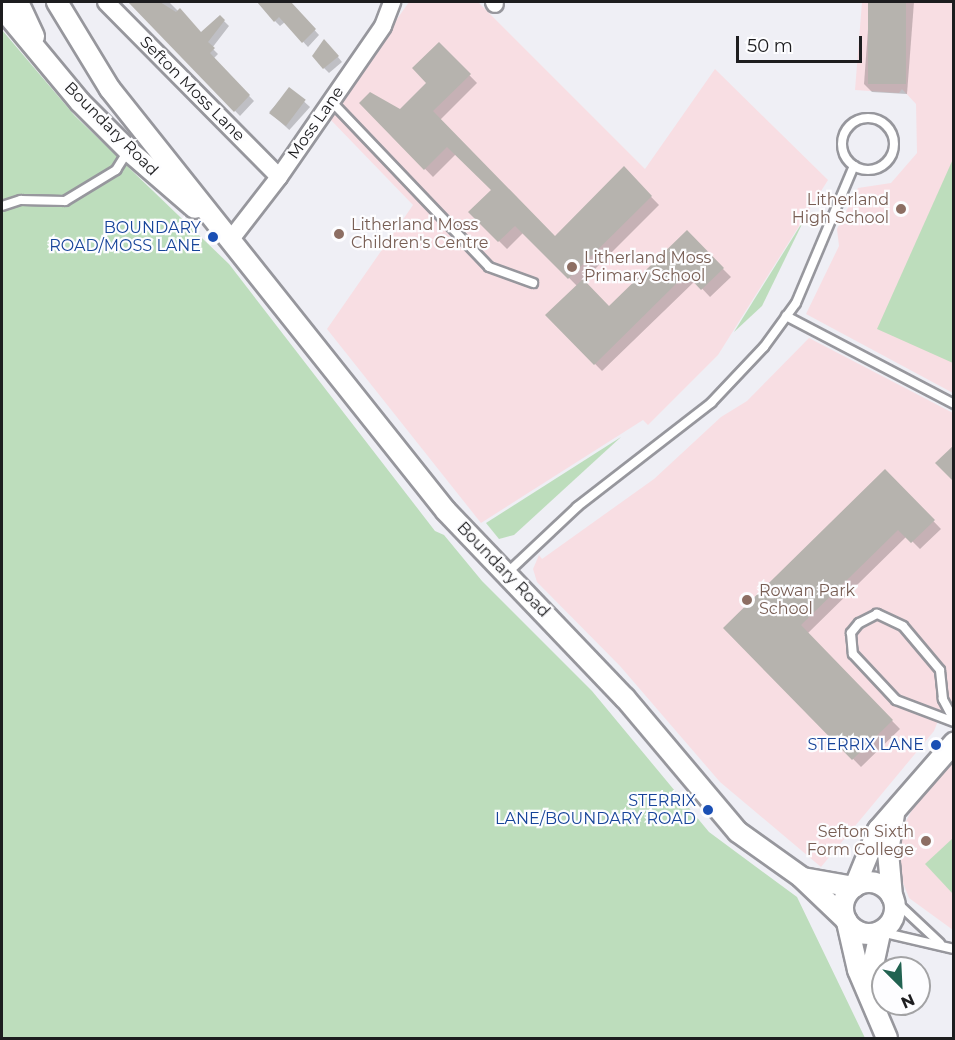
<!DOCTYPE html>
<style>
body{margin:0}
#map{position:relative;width:955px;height:1040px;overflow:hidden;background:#efeff5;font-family:Montserrat,sans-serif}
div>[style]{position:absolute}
.education>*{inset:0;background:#f8dee3}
.green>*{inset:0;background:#bdddbc}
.shadow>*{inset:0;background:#0003;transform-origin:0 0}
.building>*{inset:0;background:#b6b3ae;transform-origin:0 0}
.roads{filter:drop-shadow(2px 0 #97979d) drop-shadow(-2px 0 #97979d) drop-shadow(0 2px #97979d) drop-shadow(0 -2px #97979d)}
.service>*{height:8px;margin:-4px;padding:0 4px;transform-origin:4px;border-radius:4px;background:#fff}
.service>.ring{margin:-4px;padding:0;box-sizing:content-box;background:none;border:8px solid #fff;border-radius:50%}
.minor>*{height:16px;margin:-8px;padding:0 8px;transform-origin:8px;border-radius:8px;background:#fff}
.tertiary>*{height:20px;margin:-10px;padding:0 10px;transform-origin:10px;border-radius:10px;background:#fff}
.tertiary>.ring{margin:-10px;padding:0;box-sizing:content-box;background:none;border:20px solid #fff;border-radius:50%}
.dots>*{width:16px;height:16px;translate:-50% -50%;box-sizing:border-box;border:3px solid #fdfdff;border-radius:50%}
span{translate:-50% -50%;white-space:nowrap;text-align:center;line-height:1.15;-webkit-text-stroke:4.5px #fdfdff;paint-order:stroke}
.street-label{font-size:16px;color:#1d1d1f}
.education-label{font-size:16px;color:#785e54}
.right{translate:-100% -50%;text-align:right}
.left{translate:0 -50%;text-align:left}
.transit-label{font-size:16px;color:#164399}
.frame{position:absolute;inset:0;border:3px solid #1d1d1f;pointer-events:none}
.north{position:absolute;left:871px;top:956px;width:60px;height:60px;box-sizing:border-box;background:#fdfdff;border:2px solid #a3a3a5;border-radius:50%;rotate:156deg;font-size:16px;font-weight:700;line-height:24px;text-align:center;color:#1d1d1f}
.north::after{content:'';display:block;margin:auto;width:21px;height:27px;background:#216251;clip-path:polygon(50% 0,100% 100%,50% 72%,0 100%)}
.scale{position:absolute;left:736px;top:36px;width:126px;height:27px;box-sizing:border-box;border:3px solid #1d1d1f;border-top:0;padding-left:8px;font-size:18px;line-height:21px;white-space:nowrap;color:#1d1d1f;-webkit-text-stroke:4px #fdfdff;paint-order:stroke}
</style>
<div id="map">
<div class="education">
<div style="clip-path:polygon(409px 2px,478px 2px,645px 169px,715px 69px,828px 180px,718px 355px,648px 425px,643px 420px,481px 523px,327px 329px,413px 205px,328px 117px)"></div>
<div style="clip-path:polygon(862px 2px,953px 2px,953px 393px,806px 314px,839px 246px,837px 229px,858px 188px,891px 183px,917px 153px,916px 104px,902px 89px,899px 93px,855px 90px)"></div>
<div style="clip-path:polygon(809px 338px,953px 413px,953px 710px,940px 716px,934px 731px,821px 867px,720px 782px,620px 666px,537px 582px,533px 569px,539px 555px,542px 559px,654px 479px,721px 417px,747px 401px)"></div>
<div style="clip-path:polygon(953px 755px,953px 930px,909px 898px,898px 870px,897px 852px,900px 833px,915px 804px)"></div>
</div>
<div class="green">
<div style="clip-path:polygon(2px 30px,75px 116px,229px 264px,435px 531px,444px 535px,482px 581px,592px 691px,709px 832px,797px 897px,865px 1038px,2px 1038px)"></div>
<div style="clip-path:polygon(953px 159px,953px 363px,877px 329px)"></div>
<div style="clip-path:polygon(805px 218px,762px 306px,734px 332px)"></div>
<div style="clip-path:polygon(621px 437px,514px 535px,499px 539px,486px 523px)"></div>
<div style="clip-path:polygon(953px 838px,953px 894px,925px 864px)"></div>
</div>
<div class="shadow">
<div style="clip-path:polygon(129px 2px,169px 2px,201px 34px,220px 17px,229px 26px,212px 48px,218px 54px,213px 59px,254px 101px,240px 116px)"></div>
<div style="clip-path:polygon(267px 2px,289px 2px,319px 35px,308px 47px,285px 22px,280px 26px,275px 21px)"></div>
<div style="clip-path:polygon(870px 2px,914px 2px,907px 94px,872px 92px,864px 84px)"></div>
<div style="clip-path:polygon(439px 44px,477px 83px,440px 120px,555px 238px,624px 169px,659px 205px,583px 281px,609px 308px,686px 232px,731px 277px,710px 297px,695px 281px,602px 371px,547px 315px,577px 286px,524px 232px,507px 249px,470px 212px,493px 190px,456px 154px,433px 177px,361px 103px,400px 111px,428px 83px)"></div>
<div style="clip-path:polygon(329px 46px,342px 62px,329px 73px,324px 68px)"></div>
<div style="left:290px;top:89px;width:27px;height:31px;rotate:42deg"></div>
<div style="clip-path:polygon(885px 471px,941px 529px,920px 549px,907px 536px,807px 634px,900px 729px,861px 767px,725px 628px)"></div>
</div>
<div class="building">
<div style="clip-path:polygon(128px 2px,160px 2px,176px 12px,180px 8px,201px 32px,220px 15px,225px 20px,208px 42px,215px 48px,210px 53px,250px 95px,234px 112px)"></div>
<div style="clip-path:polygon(257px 2px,291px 2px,316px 29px,302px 43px,279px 17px,274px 22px)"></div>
<div style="left:868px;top:2px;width:38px;height:82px"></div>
<div style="clip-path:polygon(324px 39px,339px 56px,323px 69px,312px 56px)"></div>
<div style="clip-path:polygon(439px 42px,471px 74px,433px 111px,555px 236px,624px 166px,652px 196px,568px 279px,515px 226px,498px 242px,468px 212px,491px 190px,447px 147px,424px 170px,359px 103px,370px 92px,400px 109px,426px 83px,412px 68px)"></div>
<div style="left:289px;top:87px;width:21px;height:33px;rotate:37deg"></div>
<div style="clip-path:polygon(687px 230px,724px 268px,701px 290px,686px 274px,594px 365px,545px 315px,583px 279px,609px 306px)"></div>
<div style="clip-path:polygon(954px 445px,954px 482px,935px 463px)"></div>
<div style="clip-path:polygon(885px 469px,935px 520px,911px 543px,898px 530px,801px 625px,893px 720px,852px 760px,723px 628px)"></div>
</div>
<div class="roads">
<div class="service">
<div style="left:331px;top:101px;width:229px;rotate:46.4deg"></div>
<div style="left:489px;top:267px;width:47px;rotate:20deg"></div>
<div class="ring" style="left:842px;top:118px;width:44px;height:44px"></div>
<div style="left:2px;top:206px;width:20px;rotate:-18deg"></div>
<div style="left:21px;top:200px;width:44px;rotate:1.3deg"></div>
<div style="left:65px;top:201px;width:60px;rotate:-31.3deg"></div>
<div style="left:116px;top:170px;width:22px;rotate:-58deg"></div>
<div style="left:786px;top:316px;width:190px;rotate:27.6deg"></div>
<div style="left:506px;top:574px;width:98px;rotate:-43.3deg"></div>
<div style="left:577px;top:507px;width:170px;rotate:-37.8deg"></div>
<div style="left:711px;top:403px;width:77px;rotate:-46.6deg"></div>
<div style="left:764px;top:347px;width:54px;rotate:-54deg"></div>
<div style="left:796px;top:303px;width:149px;rotate:-67.1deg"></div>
<div style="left:954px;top:720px;width:24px;rotate:-118deg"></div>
<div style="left:943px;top:699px;width:29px;rotate:-96deg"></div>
<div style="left:940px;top:670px;width:57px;rotate:-130.1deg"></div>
<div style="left:903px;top:626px;width:29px;rotate:-155deg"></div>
<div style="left:877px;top:614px;width:20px;rotate:153deg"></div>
<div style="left:859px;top:623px;width:13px;rotate:129deg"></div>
<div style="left:851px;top:633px;width:21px;rotate:85deg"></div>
<div style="left:853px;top:654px;width:63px;rotate:46.9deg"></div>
<div style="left:896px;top:700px;width:62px;rotate:20.8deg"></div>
<div style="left:894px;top:900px;width:63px;rotate:43.1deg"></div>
<div style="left:881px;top:932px;width:75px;rotate:13.1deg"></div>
</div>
<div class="minor">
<div style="left:106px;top:2px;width:246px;rotate:45.3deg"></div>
<div style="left:494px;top:2px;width:2px;rotate:63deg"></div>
<div style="left:231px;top:239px;width:78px;rotate:-52.3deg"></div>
<div style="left:279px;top:177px;width:183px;rotate:-55.4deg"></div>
<div style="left:383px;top:26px;width:26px;rotate:-69deg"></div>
</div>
<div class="tertiary">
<div style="left:18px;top:2px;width:38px;rotate:65deg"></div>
<div style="left:57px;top:2px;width:102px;rotate:58.7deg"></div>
<div style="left:110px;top:89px;width:539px;rotate:51.47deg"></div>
<div style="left:446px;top:511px;width:259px;rotate:46.3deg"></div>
<div style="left:625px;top:698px;width:175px;rotate:49.9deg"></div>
<div style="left:738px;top:832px;width:77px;rotate:35.5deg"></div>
<div style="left:801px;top:877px;width:62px;rotate:43.7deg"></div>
<div style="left:2px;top:8px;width:122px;rotate:50.3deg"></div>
<div style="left:80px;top:102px;width:69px;rotate:45deg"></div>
<div style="left:129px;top:151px;width:87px;rotate:40.8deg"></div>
<div style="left:803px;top:878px;width:52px;rotate:10deg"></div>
<div class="ring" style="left:843px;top:882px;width:32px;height:32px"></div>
<div style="left:855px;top:886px;width:61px;rotate:-67.7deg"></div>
<div style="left:878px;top:830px;width:116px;rotate:-48.9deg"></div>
<div style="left:892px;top:896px;width:44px;rotate:-95.2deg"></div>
<div style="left:888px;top:852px;width:38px;rotate:-81deg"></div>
<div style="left:847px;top:922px;width:49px;rotate:77.1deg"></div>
<div style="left:858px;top:970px;width:74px;rotate:66.9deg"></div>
<div style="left:868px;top:988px;width:56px;rotate:-77.7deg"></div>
</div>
</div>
<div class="dots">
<div style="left:901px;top:209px;background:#8d6e63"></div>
<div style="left:339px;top:234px;background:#8d6e63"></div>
<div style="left:213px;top:237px;background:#1a4fb4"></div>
<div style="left:572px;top:267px;background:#8d6e63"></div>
<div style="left:747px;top:600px;background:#8d6e63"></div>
<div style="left:936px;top:745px;background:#1a4fb4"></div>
<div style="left:708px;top:810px;background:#1a4fb4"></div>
<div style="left:926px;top:841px;background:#8d6e63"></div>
</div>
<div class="street-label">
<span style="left:192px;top:89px;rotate:45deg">Sefton Moss Lane</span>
<span style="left:316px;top:123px;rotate:-55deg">Moss Lane</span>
<span style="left:111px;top:129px;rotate:45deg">Boundary Road</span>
<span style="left:503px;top:570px;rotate:46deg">Boundary Road</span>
</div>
<div class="education-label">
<span class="right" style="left:889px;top:209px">Litherland<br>High School</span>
<span class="left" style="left:351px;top:234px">Litherland Moss<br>Children's Centre</span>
<span class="left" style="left:584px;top:267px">Litherland Moss<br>Primary School</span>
<span class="left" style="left:759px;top:600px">Rowan Park<br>School</span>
<span class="right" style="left:914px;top:841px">Sefton Sixth<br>Form College</span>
</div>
<div class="transit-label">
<span class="right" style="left:201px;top:237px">BOUNDARY<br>ROAD/MOSS LANE</span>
<span class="right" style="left:924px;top:745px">STERRIX LANE</span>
<span class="right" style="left:696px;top:810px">STERRIX<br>LANE/BOUNDARY ROAD</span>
</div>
<div class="frame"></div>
<div class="north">N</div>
<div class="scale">50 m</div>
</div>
